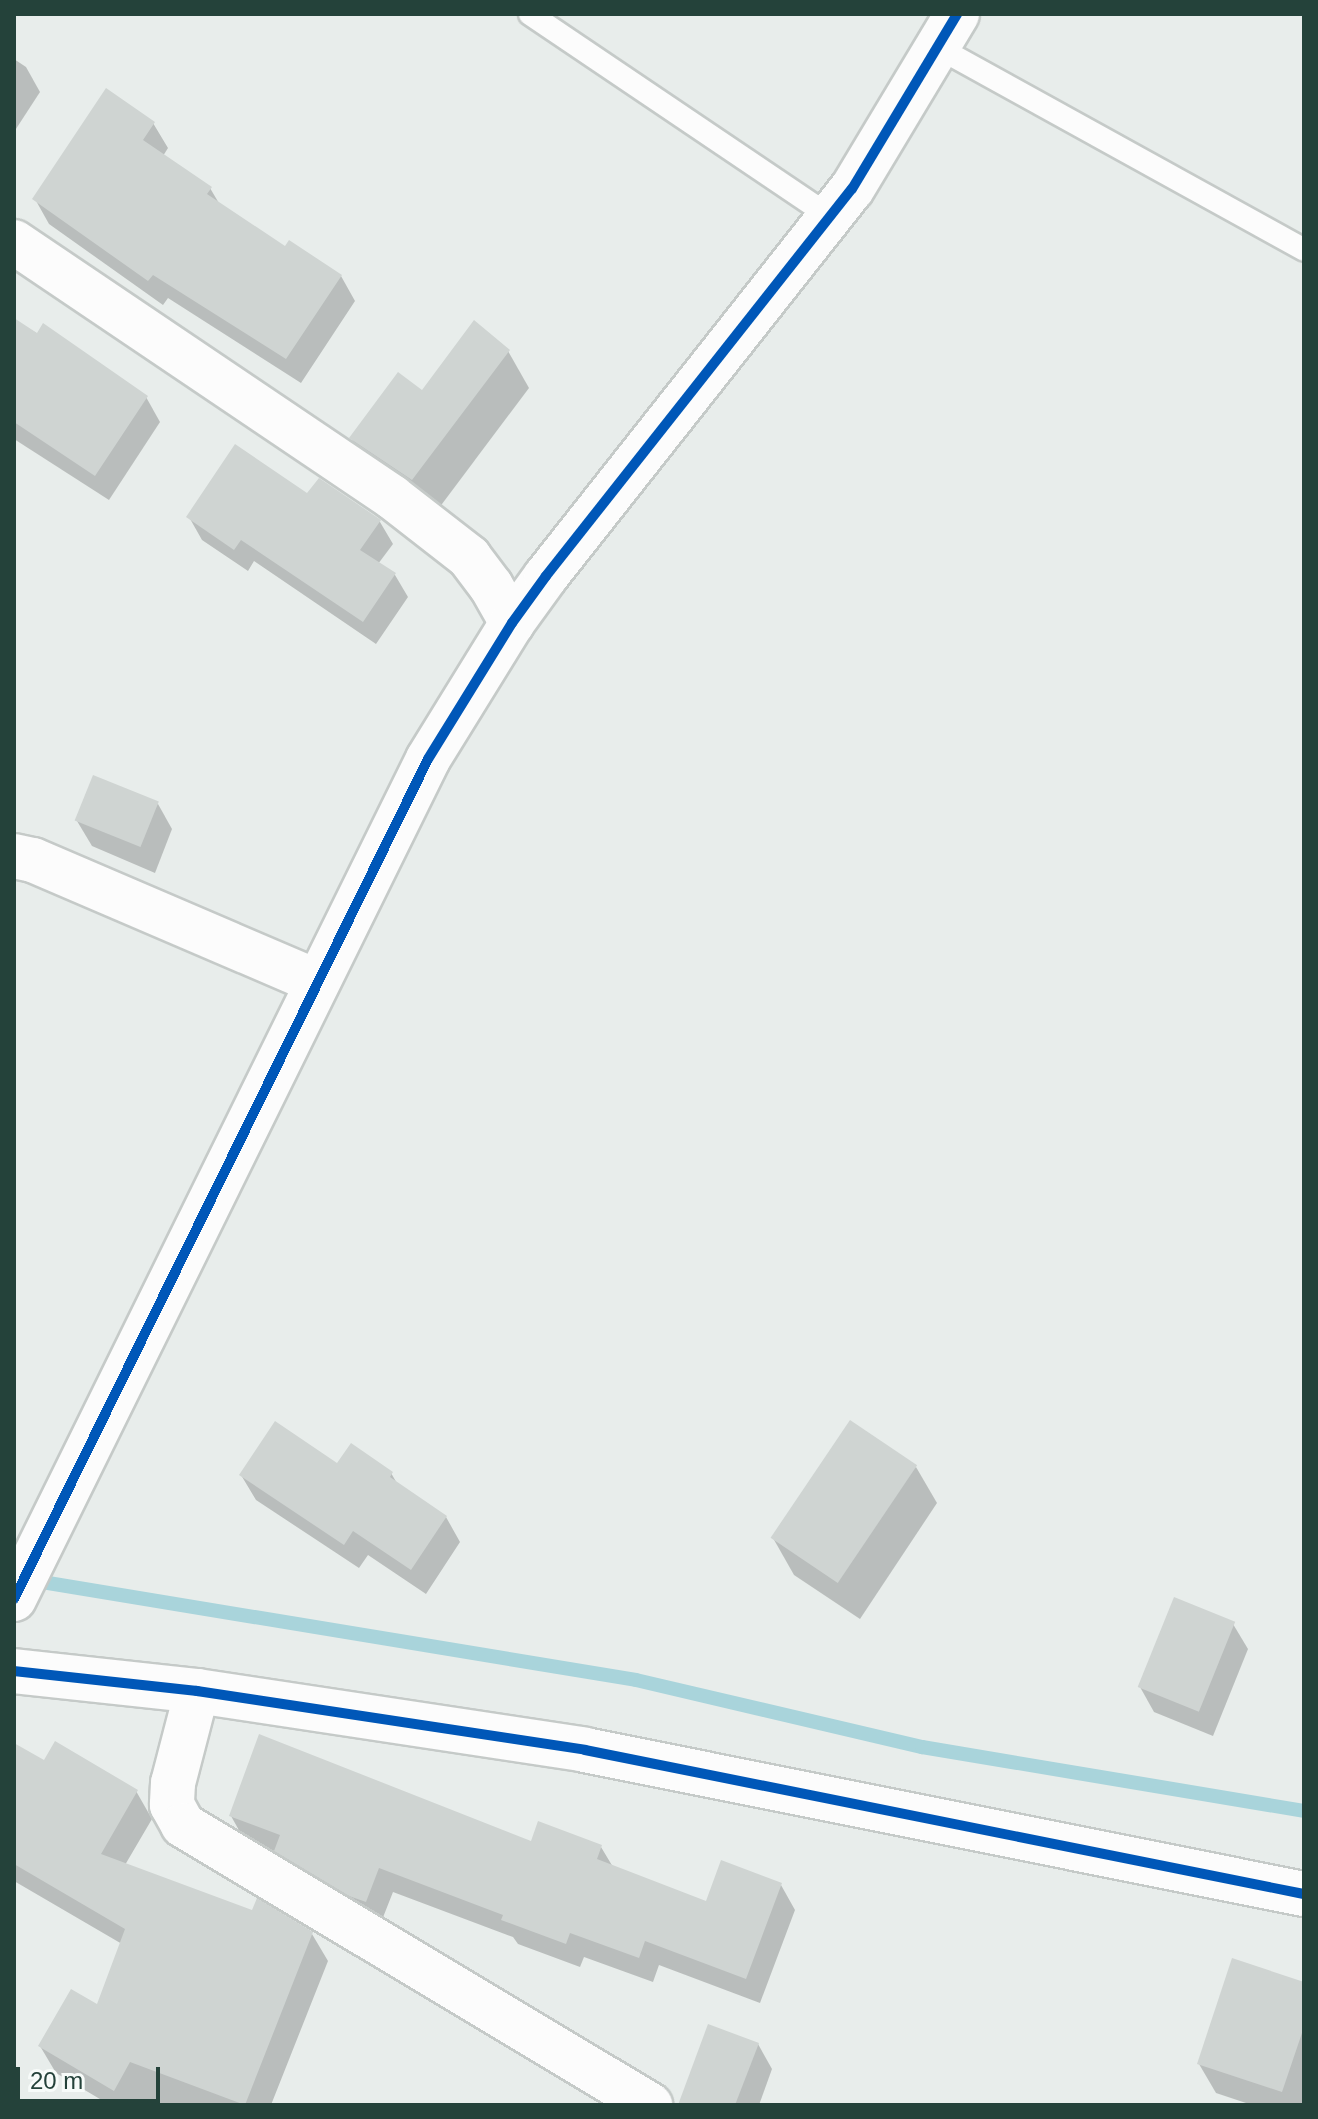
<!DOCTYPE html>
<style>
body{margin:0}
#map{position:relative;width:1318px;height:2119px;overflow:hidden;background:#e8edeb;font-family:Arial,sans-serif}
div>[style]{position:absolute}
.shadow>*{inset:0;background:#0003}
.stream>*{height:14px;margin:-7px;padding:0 7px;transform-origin:7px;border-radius:7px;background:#a9d4db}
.building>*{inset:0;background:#cfd4d2;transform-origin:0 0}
.roads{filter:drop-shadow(2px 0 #c5cac8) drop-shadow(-2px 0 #c5cac8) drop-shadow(0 2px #c5cac8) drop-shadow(0 -2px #c5cac8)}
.service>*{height:22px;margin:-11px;padding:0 11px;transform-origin:11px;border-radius:11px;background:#fcfcfc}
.minor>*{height:44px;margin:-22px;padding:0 22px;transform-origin:22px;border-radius:22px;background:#fcfcfc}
.cycleway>*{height:10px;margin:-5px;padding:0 5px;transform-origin:5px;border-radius:5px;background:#0057b8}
span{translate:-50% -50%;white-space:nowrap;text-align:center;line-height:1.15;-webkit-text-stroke:6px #f7fbf9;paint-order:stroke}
.frame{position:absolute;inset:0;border:16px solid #24423a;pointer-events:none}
.scale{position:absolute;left:16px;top:2067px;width:144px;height:36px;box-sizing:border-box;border:4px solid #24423a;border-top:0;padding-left:10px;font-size:24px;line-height:28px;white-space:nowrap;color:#24423a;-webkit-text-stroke:6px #f7fbf9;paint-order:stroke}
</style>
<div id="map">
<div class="shadow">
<div style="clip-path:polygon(14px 59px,26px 67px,40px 92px,14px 132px)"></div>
<div style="clip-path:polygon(153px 123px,168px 148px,163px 156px,210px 188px,220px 205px,286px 249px,341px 276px,355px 301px,301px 383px,168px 298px,163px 305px,49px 224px,35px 199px)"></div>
<div style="clip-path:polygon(14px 320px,146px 397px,160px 422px,109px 500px,14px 439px)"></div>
<div style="clip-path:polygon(508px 351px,529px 388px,433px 516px,372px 474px,351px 438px,423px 392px)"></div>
<div style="clip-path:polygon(319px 481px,380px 522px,393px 544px,378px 564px,395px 575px,408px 597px,376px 644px,254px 561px,248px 571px,202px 540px,189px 517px,308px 496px)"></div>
<div style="clip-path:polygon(158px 804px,172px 829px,155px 873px,92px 846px,77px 821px)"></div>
<div style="clip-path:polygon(338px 1466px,391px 1473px,398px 1485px,446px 1517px,460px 1542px,426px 1594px,368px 1555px,359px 1568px,256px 1500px,241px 1475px)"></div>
<div style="clip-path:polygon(916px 1467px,937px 1503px,860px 1619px,794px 1575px,773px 1538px)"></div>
<div style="clip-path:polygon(1233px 1624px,1248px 1649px,1213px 1736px,1154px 1712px,1140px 1687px)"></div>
<div style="clip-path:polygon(14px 1745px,45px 1763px,136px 1791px,152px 1819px,125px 1865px,312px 1934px,328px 1961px,271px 2105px,110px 2105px,56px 2073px,40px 2046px,98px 2007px,122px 1944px,14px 1881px)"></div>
<div style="clip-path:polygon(231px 1816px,532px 1844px,601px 1847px,613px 1867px,707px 1904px,781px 1885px,795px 1910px,760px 2003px,659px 1965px,653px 1982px,584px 1957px,580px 1967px,518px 1944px,513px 1937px,393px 1892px,380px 1925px,291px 1876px,278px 1853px,245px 1841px)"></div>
<div style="clip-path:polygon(1304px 1984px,1303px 2105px,1252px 2105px,1216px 2093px,1199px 2064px)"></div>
<div style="clip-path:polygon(758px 2044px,772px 2069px,759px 2105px,681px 2105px)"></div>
</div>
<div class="stream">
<div style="left:30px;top:1580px;width:614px;rotate:9.37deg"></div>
<div style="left:636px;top:1680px;width:294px;rotate:13.2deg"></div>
<div style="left:922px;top:1747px;width:387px;rotate:9.5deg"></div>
</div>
<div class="building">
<div style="clip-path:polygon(106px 88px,155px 122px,143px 140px,212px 187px,207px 194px,285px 246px,289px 240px,342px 275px,286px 359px,153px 275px,148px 281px,32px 199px)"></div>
<div style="clip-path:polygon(14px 318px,37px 333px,43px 323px,148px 396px,95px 476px,14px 422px)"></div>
<div style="clip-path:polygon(474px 320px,510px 350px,412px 480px,349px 438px,398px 372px,422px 390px)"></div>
<div style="clip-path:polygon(235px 444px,307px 493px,319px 478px,381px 520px,360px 550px,396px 573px,363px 622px,241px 540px,234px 550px,186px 517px)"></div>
<div style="left:93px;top:775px;width:71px;height:49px;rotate:22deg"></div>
<div style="left:850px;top:1420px;width:81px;height:142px;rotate:34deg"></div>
<div style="clip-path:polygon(275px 1421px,337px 1463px,351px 1443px,393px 1472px,390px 1477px,447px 1516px,411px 1570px,353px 1531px,344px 1545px,239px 1475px)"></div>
<div style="left:1174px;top:1597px;width:66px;height:97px;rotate:22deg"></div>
<div style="clip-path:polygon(259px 1734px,531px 1841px,538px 1821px,602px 1845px,597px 1859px,706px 1901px,721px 1860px,782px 1883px,746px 1979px,645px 1941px,639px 1958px,570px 1933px,566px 1944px,501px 1920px,503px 1915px,379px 1868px,366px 1902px,349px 1896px,274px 1851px,280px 1835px,229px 1816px)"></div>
<div style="clip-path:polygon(55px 1741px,138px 1790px,101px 1854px,252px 1910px,257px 1898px,313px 1932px,245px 2105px,130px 2062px,114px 2091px,38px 2046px,71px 1989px,97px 2004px,125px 1929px,14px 1864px,14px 1743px,44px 1760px)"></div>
<div style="clip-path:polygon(1232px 1958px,1304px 1982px,1304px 2027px,1282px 2092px,1197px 2064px)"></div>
<div style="clip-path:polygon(708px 2024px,759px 2043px,735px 2105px,678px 2105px)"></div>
</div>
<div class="roads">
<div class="service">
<div style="left:530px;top:14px;width:361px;rotate:34deg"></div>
<div style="left:937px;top:47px;width:419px;rotate:28.9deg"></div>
</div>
<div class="minor">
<div style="left:14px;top:242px;width:456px;rotate:34deg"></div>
<div style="left:392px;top:497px;width:98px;rotate:37.9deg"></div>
<div style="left:469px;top:557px;width:36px;rotate:53deg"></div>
<div style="left:491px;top:586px;width:43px;rotate:60.4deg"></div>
<div style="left:14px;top:856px;width:19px;rotate:12deg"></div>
<div style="left:33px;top:860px;width:309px;rotate:23.2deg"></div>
<div style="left:14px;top:1599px;width:936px;rotate:-63.76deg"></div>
<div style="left:428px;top:759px;width:160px;rotate:-58.3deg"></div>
<div style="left:512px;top:623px;width:58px;rotate:-54.1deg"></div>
<div style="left:546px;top:576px;width:493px;rotate:-51.7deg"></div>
<div style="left:852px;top:189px;width:204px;rotate:-59deg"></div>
<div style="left:14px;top:1671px;width:184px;rotate:6.2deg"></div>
<div style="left:197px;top:1691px;width:392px;rotate:8.6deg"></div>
<div style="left:585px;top:1750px;width:733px;rotate:11.33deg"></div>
<div style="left:197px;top:1691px;width:95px;rotate:104.6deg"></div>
<div style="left:173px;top:1783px;width:22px;rotate:93deg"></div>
<div style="left:172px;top:1805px;width:23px;rotate:61deg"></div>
<div style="left:183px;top:1825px;width:545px;rotate:30.95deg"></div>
</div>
</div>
<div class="cycleway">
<div style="left:14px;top:1599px;width:936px;rotate:-63.76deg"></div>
<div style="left:428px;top:759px;width:160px;rotate:-58.3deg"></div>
<div style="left:512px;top:623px;width:58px;rotate:-54.1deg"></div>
<div style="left:546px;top:576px;width:493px;rotate:-51.7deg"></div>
<div style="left:852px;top:189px;width:204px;rotate:-59deg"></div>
<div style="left:14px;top:1671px;width:184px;rotate:6.2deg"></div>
<div style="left:197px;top:1691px;width:392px;rotate:8.6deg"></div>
<div style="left:585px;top:1750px;width:733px;rotate:11.33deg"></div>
</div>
<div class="frame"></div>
<div class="scale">20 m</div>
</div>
